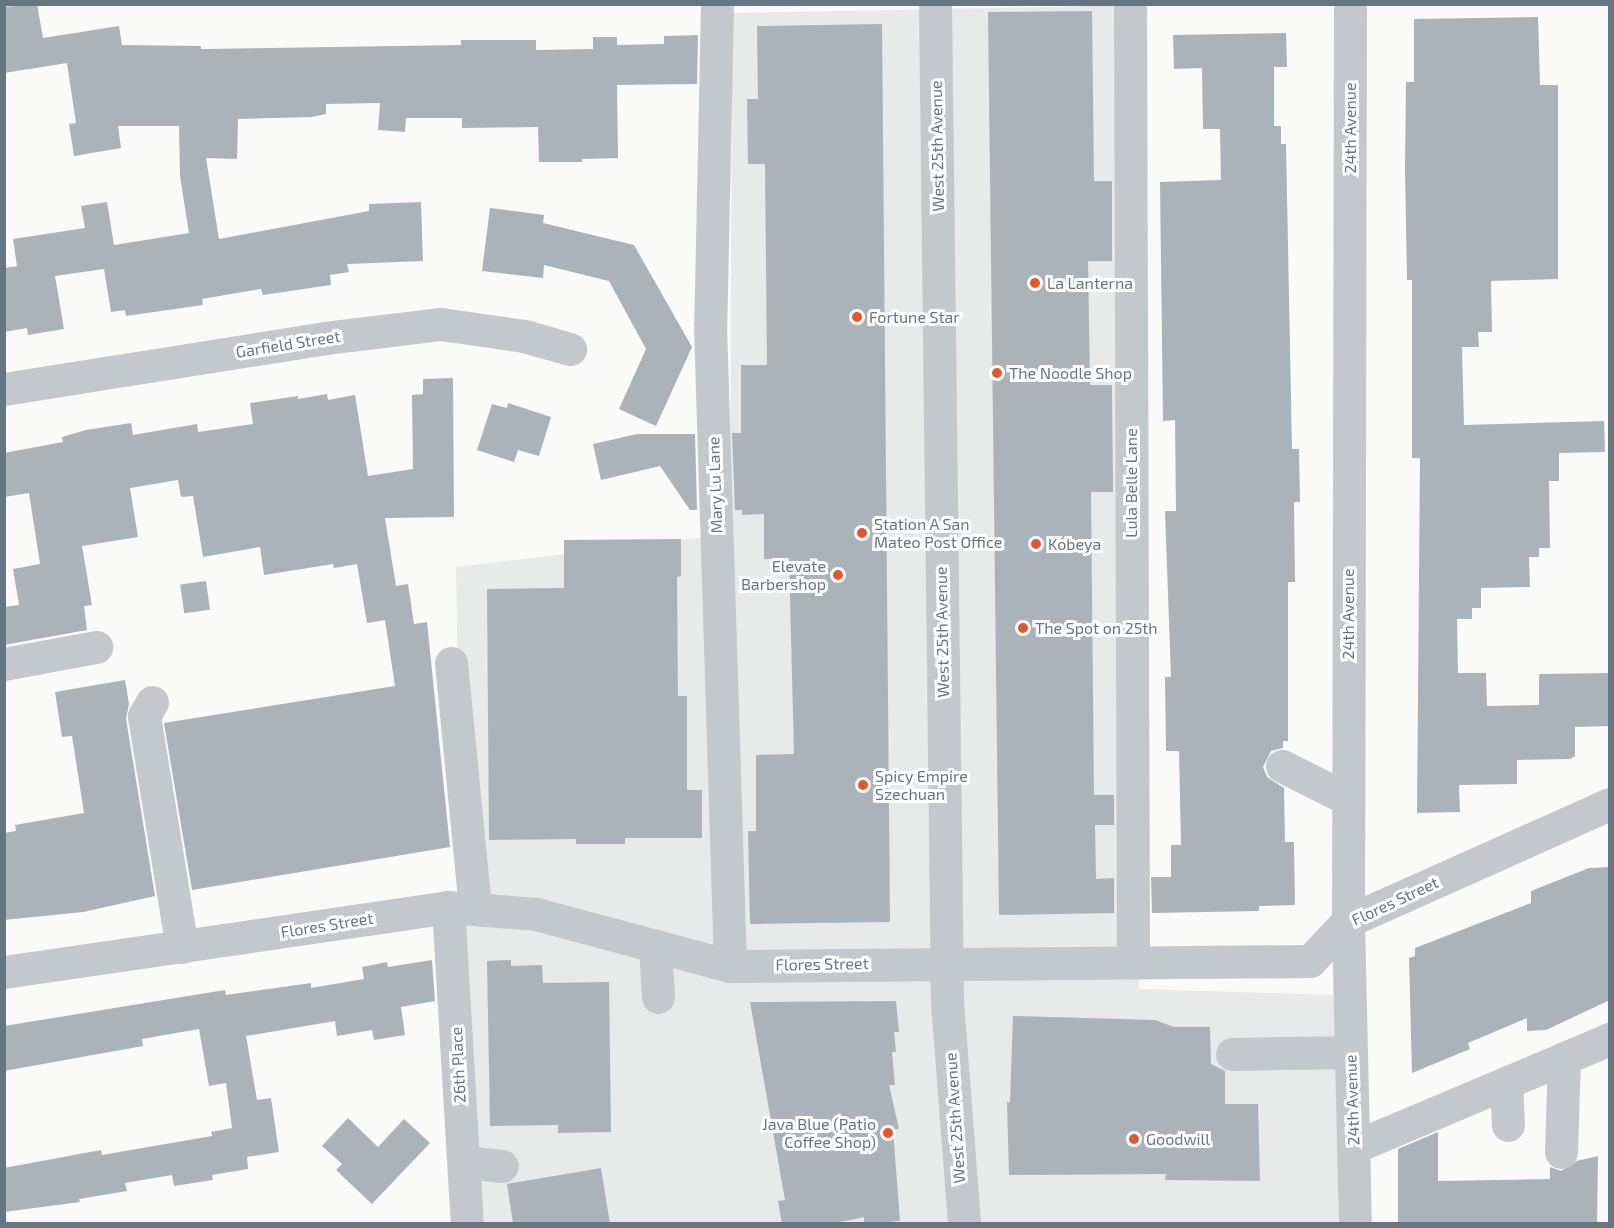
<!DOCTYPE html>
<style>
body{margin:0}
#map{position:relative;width:1614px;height:1228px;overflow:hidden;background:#fafaf8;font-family:"Exo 2",sans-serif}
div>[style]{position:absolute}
.built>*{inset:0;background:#e8e9e9}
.building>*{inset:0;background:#aab3b9;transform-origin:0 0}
.minor>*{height:33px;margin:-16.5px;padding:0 16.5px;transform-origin:16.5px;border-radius:16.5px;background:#c3c8cc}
.dots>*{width:16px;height:16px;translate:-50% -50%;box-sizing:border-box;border:3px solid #fff;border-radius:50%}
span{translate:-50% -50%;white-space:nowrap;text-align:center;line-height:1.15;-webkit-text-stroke:6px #fff;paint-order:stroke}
.street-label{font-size:16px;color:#657683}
.poi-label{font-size:16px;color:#657683}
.left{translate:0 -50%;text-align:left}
.right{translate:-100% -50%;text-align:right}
.frame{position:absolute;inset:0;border:6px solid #657683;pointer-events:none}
</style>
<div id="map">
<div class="built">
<div style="clip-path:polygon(1143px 5px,1139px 989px,1339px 995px,1338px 1223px,467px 1223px,456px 567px,730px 534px,732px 13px)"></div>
</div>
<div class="building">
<div style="clip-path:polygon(37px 4px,43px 38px,119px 26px,122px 45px,201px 46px,201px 49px,461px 45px,461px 40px,536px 40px,536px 50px,593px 49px,593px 37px,617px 37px,617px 45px,664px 44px,664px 36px,698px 35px,697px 84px,617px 85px,618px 158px,582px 159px,582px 162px,539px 162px,538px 127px,462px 128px,462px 118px,406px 118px,405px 132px,378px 130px,380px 103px,326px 104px,326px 114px,312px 117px,238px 119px,237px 159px,206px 158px,219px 239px,369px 211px,369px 204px,421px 202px,423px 261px,347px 264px,349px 272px,330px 275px,331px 285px,263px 295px,261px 289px,202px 299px,203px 305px,126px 316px,125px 310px,111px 312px,104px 269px,55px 276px,64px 329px,28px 335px,27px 328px,4px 332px,4px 268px,17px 266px,13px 239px,85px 228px,81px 206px,107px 202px,114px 245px,189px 233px,180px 176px,179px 126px,118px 126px,121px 148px,74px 156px,69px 124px,76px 123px,67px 63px,4px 73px,4px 7px)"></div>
<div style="clip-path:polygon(1092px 11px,1094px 181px,1112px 181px,1112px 261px,1088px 261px,1090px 385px,1112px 385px,1113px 492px,1091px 492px,1094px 795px,1114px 795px,1114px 825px,1095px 825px,1096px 879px,1114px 878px,1114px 913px,999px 915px,988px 12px)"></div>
<div style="clip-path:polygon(1538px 17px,1540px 85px,1558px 85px,1558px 279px,1491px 281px,1492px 332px,1478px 332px,1479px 347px,1462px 347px,1464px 425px,1604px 421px,1605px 452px,1559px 453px,1559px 481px,1549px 481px,1550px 548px,1539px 548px,1539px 557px,1529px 557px,1530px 587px,1481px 588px,1481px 608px,1472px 608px,1472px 619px,1457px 619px,1458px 673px,1486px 673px,1487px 706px,1539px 705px,1539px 674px,1610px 673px,1610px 726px,1575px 727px,1575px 756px,1570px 759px,1517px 760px,1517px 784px,1459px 785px,1460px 812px,1417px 813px,1420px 458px,1412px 458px,1412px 280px,1407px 280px,1405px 169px,1406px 82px,1414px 82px,1414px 19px)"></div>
<div style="clip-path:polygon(882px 24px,890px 922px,750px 924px,748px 831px,756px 831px,756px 755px,794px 754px,789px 558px,764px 559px,764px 514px,742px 515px,742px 510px,735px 510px,732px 433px,741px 433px,741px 365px,767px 365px,765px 164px,748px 164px,747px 99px,758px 99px,757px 26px)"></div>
<div style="clip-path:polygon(1286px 33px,1287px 67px,1274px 67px,1274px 126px,1281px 126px,1281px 144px,1286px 144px,1292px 449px,1299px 449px,1300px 502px,1294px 502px,1295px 582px,1288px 582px,1288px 741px,1283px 741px,1283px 748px,1271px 751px,1263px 767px,1267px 777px,1284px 788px,1285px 842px,1294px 842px,1295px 905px,1259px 906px,1259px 911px,1152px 913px,1151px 877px,1171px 877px,1171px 845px,1181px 845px,1179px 751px,1166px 751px,1165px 677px,1171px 677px,1165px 511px,1176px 511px,1175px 420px,1163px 421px,1160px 182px,1221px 180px,1220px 129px,1203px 129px,1202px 68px,1174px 69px,1173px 35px)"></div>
<div style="clip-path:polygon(490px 208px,544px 215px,543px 223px,634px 245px,692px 347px,656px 426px,619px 409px,646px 349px,609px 281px,544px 265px,543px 278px,482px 271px)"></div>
<div style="clip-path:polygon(453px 378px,454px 517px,385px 518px,396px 586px,408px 584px,414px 624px,427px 622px,450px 847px,192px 890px,164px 723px,395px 686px,385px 620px,367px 623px,357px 564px,334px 568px,333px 564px,264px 575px,260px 547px,203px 557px,193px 496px,181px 497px,178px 480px,130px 488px,138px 537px,82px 546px,92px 605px,84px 606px,87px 630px,4px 645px,4px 607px,19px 605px,13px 569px,40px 564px,29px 493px,4px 497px,4px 453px,63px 442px,62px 437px,86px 430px,131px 423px,133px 435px,197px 424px,198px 432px,253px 424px,250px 403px,298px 396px,298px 399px,327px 394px,328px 400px,355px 395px,368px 476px,413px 469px,412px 395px,423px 394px,423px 379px)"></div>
<div style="clip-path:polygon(508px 403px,551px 417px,539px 456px,518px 450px,514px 462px,477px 450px,492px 404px,507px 408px)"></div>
<div style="clip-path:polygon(637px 434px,695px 434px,697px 510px,690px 510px,660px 466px,601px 480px,593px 444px)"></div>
<div style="clip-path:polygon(681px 539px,681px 576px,677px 577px,678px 696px,687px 696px,687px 790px,702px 790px,702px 838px,625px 838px,625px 844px,576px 844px,576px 839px,489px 840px,487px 589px,564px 588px,564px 540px)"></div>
<div style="left:206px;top:581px;width:29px;height:26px;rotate:82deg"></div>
<div style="clip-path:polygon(125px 680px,129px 704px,126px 719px,155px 896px,83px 912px,4px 920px,4px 833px,16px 831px,15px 825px,84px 813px,72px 736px,62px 737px,55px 692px)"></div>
<div style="clip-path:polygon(1610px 867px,1610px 1000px,1546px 1030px,1527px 1031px,1527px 1018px,1468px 1043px,1470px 1049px,1412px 1073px,1409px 958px,1415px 956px,1415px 948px,1531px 903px,1531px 891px,1589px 868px)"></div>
<div style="clip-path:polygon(432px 960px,435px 1001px,401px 1007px,405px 1035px,374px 1040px,372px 1030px,337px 1036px,335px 1021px,246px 1036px,257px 1100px,271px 1098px,279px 1152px,247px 1157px,248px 1169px,212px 1175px,213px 1180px,174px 1186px,172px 1175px,125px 1183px,127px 1191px,79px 1199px,80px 1202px,4px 1212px,4px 1168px,101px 1150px,102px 1155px,212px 1136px,211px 1132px,232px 1128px,226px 1083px,209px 1086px,199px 1029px,142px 1039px,143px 1046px,4px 1071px,4px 1026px,225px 990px,226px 995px,311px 983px,311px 988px,364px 979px,362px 967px,387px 962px,388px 967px)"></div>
<div style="clip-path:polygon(511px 960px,511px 966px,542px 965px,543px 983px,609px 982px,611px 1132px,558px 1133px,558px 1125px,490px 1126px,487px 961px)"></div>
<div style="clip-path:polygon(896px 1001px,899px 1032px,894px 1032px,896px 1052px,892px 1052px,895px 1085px,889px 1085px,899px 1129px,893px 1130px,900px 1221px,864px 1224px,864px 1217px,831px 1224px,782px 1224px,778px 1201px,785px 1200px,750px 1002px)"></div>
<div style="clip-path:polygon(1013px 1016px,1155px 1020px,1174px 1027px,1210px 1027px,1211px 1064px,1225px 1071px,1225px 1104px,1258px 1104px,1260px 1181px,1165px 1180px,1166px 1174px,1009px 1175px,1007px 1102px,1010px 1102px)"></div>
<div style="clip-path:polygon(348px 1118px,378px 1147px,404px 1119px,430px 1143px,372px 1204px,336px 1170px,342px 1164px,322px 1146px)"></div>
<div style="clip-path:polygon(1438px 1132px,1438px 1181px,1550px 1179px,1550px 1167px,1561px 1171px,1577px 1161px,1598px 1156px,1597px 1224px,1398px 1224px,1398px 1149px)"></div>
<div style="clip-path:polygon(601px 1168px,610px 1224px,513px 1224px,507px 1184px)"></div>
</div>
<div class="minor">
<div style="left:717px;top:4px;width:322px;rotate:91.2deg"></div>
<div style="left:710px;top:326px;width:640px;rotate:88.21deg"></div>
<div style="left:935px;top:4px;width:998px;rotate:89.31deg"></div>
<div style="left:947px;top:1002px;width:223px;rotate:85.6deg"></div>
<div style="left:1130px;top:4px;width:958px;rotate:89.82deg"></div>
<div style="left:1350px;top:4px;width:917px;rotate:90.12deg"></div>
<div style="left:1348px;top:921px;width:303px;rotate:88.7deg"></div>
<div style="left:4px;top:389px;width:325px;rotate:-9deg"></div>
<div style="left:325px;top:338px;width:117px;rotate:-6.9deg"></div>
<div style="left:441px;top:324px;width:84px;rotate:8.2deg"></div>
<div style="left:524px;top:336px;width:48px;rotate:15.8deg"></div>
<div style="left:451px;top:663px;width:247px;rotate:84.4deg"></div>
<div style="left:4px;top:664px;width:94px;rotate:-10.5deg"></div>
<div style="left:152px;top:702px;width:16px;rotate:120deg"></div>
<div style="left:144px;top:716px;width:234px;rotate:80.7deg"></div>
<div style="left:1282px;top:766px;width:74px;rotate:26.6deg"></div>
<div style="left:448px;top:907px;width:318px;rotate:86.6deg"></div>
<div style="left:655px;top:946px;width:51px;rotate:86.6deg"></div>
<div style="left:4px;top:972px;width:449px;rotate:-8.3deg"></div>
<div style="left:448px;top:907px;width:88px;rotate:4.5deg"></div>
<div style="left:536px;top:914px;width:201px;rotate:15deg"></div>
<div style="left:730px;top:966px;width:580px;rotate:-0.49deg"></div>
<div style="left:1310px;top:961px;width:55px;rotate:-46.5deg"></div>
<div style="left:1348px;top:921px;width:287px;rotate:-24.1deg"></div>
<div style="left:1232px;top:1054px;width:119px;rotate:-1deg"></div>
<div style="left:1506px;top:1083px;width:42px;rotate:87.3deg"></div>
<div style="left:1354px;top:1147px;width:278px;rotate:-22.9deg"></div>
<div style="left:1561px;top:1152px;width:94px;rotate:-88.2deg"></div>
<div style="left:464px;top:1162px;width:38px;rotate:6deg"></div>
</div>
<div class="dots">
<div style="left:1035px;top:283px;background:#e4572e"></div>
<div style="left:857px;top:317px;background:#e4572e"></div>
<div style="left:997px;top:373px;background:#e4572e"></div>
<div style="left:862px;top:533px;background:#e4572e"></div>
<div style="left:1036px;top:544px;background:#e4572e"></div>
<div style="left:838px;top:575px;background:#e4572e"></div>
<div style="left:1023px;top:628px;background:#e4572e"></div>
<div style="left:863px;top:785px;background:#e4572e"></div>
<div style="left:888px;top:1133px;background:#e4572e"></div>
<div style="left:1134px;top:1139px;background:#e4572e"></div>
</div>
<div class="street-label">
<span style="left:1350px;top:128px;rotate:-90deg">24th Avenue</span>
<span style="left:937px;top:146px;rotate:-91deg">West 25th Avenue</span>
<span style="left:288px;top:344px;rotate:-9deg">Garfield Street</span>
<span style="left:1131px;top:483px;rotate:-90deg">Lula Belle Lane</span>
<span style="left:715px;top:485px;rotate:-92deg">Mary Lu Lane</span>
<span style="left:1348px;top:614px;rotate:-90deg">24th Avenue</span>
<span style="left:942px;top:632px;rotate:-91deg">West 25th Avenue</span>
<span style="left:1395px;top:901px;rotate:-25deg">Flores Street</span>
<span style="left:327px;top:925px;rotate:-9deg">Flores Street</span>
<span style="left:822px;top:964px;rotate:-1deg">Flores Street</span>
<span style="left:458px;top:1065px;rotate:-93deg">26th Place</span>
<span style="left:1352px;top:1100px;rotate:-92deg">24th Avenue</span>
<span style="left:955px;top:1118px;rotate:-94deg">West 25th Avenue</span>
</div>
<div class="poi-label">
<span class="left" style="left:1047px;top:283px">La Lanterna</span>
<span class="left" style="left:869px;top:317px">Fortune Star</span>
<span class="left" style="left:1009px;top:373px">The Noodle Shop</span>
<span class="left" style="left:874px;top:533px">Station A San<br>Mateo Post Office</span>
<span class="left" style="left:1048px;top:544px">Kobeya</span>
<span class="right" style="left:826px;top:575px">Elevate<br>Barbershop</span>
<span class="left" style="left:1035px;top:628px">The Spot on 25th</span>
<span class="left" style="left:875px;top:785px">Spicy Empire<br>Szechuan</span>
<span class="right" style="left:876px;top:1133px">Java Blue (Patio<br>Coffee Shop)</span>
<span class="left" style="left:1146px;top:1139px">Goodwill</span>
</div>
<div class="frame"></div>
</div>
